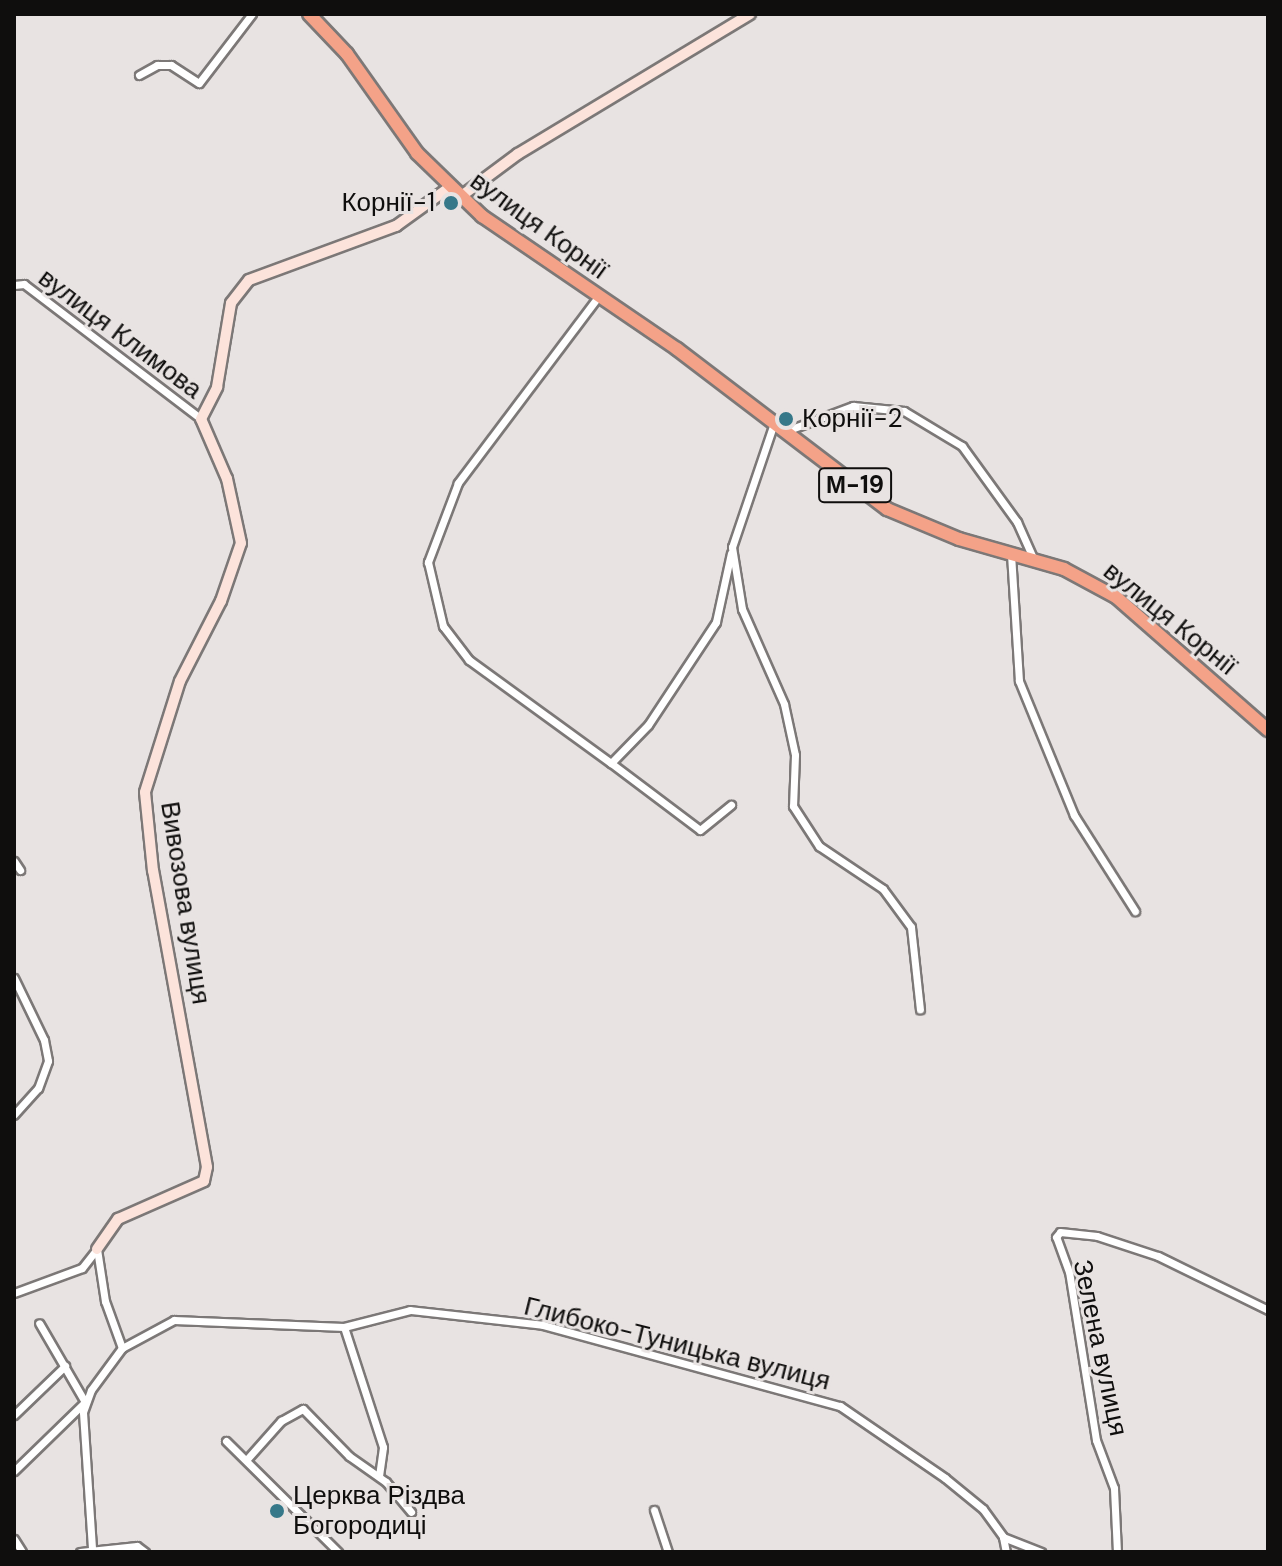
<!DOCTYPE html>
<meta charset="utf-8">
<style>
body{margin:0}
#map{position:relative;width:1282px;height:1566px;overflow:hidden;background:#e8e3e2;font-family:"DM Sans",sans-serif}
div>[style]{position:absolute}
.roads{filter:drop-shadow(2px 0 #7c7877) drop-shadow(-2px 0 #7c7877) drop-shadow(0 2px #7c7877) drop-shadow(0 -2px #7c7877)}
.street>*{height:7px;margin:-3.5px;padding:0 3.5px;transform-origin:3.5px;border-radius:3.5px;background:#fff}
.secondary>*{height:10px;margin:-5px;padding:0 5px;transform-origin:5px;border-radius:5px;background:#fce3db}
.highway>*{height:12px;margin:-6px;padding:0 6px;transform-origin:6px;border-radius:6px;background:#f4a288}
.dots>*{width:22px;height:22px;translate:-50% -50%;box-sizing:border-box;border:4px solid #e8e3e2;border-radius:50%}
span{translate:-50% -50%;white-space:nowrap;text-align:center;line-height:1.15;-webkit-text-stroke:6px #e8e3e2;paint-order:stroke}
.shield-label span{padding:2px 6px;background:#e8e3e2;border:2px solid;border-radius:6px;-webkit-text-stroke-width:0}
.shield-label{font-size:24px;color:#0f0e0d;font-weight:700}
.poi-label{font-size:26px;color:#0f0e0d}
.right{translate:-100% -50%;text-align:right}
.left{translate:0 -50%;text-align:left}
.street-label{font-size:26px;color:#0f0e0d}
.frame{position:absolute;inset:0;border:16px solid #0f0e0d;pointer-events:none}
</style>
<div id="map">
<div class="roads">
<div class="street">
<div style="left:139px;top:75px;width:21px;rotate:-29deg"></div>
<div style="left:157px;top:65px;width:14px"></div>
<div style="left:171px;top:65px;width:33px;rotate:33deg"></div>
<div style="left:199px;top:83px;width:87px;rotate:-52.5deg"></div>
<div style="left:14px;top:285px;width:10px;rotate:-6deg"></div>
<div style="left:24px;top:284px;width:223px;rotate:37.3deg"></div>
<div style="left:598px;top:297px;width:233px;rotate:127deg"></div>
<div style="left:458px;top:483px;width:85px;rotate:110.8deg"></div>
<div style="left:428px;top:562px;width:66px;rotate:76.8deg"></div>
<div style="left:443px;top:626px;width:43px;rotate:52.6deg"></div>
<div style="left:469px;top:660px;width:175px;rotate:36deg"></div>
<div style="left:774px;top:423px;width:131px;rotate:108.7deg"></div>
<div style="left:732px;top:547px;width:63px;rotate:80.8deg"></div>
<div style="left:742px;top:609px;width:104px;rotate:66.1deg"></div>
<div style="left:784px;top:704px;width:52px;rotate:77.8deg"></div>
<div style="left:795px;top:755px;width:51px;rotate:92.2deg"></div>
<div style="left:793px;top:806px;width:48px;rotate:57deg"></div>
<div style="left:819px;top:846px;width:77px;rotate:33.9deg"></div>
<div style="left:883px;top:889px;width:47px;rotate:53.6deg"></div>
<div style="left:911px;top:927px;width:83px;rotate:83.8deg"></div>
<div style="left:786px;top:431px;width:72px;rotate:-20.5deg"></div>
<div style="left:853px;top:406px;width:51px;rotate:5.6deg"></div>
<div style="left:904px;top:411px;width:68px;rotate:31.1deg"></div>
<div style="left:962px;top:446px;width:94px;rotate:54.1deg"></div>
<div style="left:1017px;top:522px;width:42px;rotate:65.9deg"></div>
<div style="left:731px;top:553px;width:71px;rotate:102.3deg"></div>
<div style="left:716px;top:622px;width:123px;rotate:123.4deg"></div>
<div style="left:648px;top:725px;width:53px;rotate:134.2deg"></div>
<div style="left:611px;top:763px;width:111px;rotate:37deg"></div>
<div style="left:700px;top:830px;width:40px;rotate:-39deg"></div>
<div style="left:1011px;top:554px;width:127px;rotate:86.4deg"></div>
<div style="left:1019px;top:681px;width:145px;rotate:67.7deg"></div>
<div style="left:1074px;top:815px;width:114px;rotate:57.6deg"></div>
<div style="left:14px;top:861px;width:11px;rotate:56deg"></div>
<div style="left:14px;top:978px;width:69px;rotate:64.2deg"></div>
<div style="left:44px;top:1040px;width:21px;rotate:79deg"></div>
<div style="left:48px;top:1061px;width:29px;rotate:110deg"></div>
<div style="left:38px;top:1088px;width:36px;rotate:132deg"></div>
<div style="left:97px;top:1249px;width:53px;rotate:81.3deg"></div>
<div style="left:105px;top:1301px;width:50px;rotate:70.1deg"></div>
<div style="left:14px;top:1293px;width:72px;rotate:-20.2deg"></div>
<div style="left:82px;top:1268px;width:24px;rotate:-52deg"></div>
<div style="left:14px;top:1415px;width:71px;rotate:-43.9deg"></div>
<div style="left:226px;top:1441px;width:158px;rotate:44.7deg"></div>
<div style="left:248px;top:1458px;width:50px;rotate:-48.3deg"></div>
<div style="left:281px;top:1421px;width:25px;rotate:-29deg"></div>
<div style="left:303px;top:1409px;width:66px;rotate:45.6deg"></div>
<div style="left:349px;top:1456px;width:45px;rotate:35.1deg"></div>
<div style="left:386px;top:1482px;width:39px;rotate:50deg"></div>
<div style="left:14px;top:1471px;width:99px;rotate:-44.2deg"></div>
<div style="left:85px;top:1402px;width:91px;rotate:-120.2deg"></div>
<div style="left:379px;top:1476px;width:29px;rotate:-82deg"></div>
<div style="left:383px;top:1447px;width:126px;rotate:-108deg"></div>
<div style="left:344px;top:1327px;width:68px;rotate:-14.4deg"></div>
<div style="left:410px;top:1310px;width:134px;rotate:6.4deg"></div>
<div style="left:543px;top:1325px;width:308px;rotate:15.3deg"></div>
<div style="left:840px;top:1406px;width:127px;rotate:34.4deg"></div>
<div style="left:945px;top:1478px;width:49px;rotate:39.2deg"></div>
<div style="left:983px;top:1509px;width:34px;rotate:54deg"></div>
<div style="left:1003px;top:1537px;width:41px;rotate:21.5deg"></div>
<div style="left:654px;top:1510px;width:44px;rotate:71.6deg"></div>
<div style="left:1003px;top:1537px;width:15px;rotate:79deg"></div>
<div style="left:14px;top:1539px;width:15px;rotate:58deg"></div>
<div style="left:92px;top:1548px;width:136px;rotate:-93.8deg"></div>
<div style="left:83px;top:1412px;width:23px;rotate:-70deg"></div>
<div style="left:91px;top:1390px;width:52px;rotate:-53.6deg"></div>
<div style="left:122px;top:1348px;width:59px;rotate:-28.3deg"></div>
<div style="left:174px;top:1320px;width:170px;rotate:2.4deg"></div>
<div style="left:80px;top:1552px;width:57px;rotate:-6deg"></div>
<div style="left:137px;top:1546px;width:10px;rotate:37deg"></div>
<div style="left:1117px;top:1552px;width:64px;rotate:-92.7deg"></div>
<div style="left:1114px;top:1488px;width:51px;rotate:-110.6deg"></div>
<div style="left:1096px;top:1440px;width:170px;rotate:-99.1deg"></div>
<div style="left:1069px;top:1272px;width:37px;rotate:-110deg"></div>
<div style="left:1056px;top:1237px;width:6px;rotate:-51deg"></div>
<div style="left:1060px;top:1232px;width:37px;rotate:6deg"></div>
<div style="left:1097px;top:1236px;width:64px;rotate:18.2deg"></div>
<div style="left:1158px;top:1256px;width:123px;rotate:26.1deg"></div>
</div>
<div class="secondary">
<div style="left:460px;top:197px;width:72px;rotate:-36.6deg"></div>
<div style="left:518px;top:154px;width:271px;rotate:-31.1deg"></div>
<div style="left:97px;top:1249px;width:37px;rotate:-55deg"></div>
<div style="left:118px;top:1219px;width:94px;rotate:-23.8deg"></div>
<div style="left:204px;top:1181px;width:14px;rotate:-78deg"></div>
<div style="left:207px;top:1167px;width:301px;rotate:-100.3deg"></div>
<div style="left:153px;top:871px;width:79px;rotate:-95.8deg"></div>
<div style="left:145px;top:792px;width:116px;rotate:-72.5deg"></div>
<div style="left:180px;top:681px;width:90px;rotate:-62.9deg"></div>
<div style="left:221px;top:601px;width:61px;rotate:-71deg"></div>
<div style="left:241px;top:543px;width:66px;rotate:-102.3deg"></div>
<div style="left:227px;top:479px;width:65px;rotate:-113.4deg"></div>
<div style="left:201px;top:419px;width:36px;rotate:-63deg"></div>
<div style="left:217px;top:387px;width:85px;rotate:-80.5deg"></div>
<div style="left:231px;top:303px;width:29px;rotate:-52deg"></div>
<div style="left:249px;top:280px;width:157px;rotate:-20.2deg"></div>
<div style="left:396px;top:226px;width:67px;rotate:-35.8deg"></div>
</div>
<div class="highway">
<div style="left:309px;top:14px;width:55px;rotate:46.5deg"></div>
<div style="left:347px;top:54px;width:121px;rotate:54.7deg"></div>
<div style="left:417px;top:153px;width:91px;rotate:44.1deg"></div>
<div style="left:482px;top:216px;width:236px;rotate:34.3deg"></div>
<div style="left:677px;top:349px;width:264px;rotate:37.3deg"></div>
<div style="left:887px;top:509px;width:78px;rotate:22.6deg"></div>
<div style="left:959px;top:539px;width:109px;rotate:15.9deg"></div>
<div style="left:1064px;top:569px;width:59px;rotate:28.3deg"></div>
<div style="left:1116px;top:597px;width:202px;rotate:41.2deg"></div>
</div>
</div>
<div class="dots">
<div style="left:451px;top:203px;background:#367889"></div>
<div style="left:786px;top:419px;background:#367889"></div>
<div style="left:277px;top:1511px;background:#367889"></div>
</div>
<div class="shield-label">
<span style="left:855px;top:485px">М-19</span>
</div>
<div class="poi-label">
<span class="right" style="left:435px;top:203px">Корнії-1</span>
<span class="left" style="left:802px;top:419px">Корнії-2</span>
<span class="left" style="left:293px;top:1511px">Церква Різдва<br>Богородиці</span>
</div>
<div class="street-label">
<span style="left:539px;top:226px;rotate:36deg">вулиця Корнії</span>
<span style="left:120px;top:334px;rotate:37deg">вулиця Климова</span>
<span style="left:1170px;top:619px;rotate:39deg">вулиця Корнії</span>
<span style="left:185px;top:903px;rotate:81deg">Вивозова вулиця</span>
<span style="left:677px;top:1344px;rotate:14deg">Глибоко-Туницька вулиця</span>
<span style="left:1100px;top:1348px;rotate:78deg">Зелена вулиця</span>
</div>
<div class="frame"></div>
</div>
